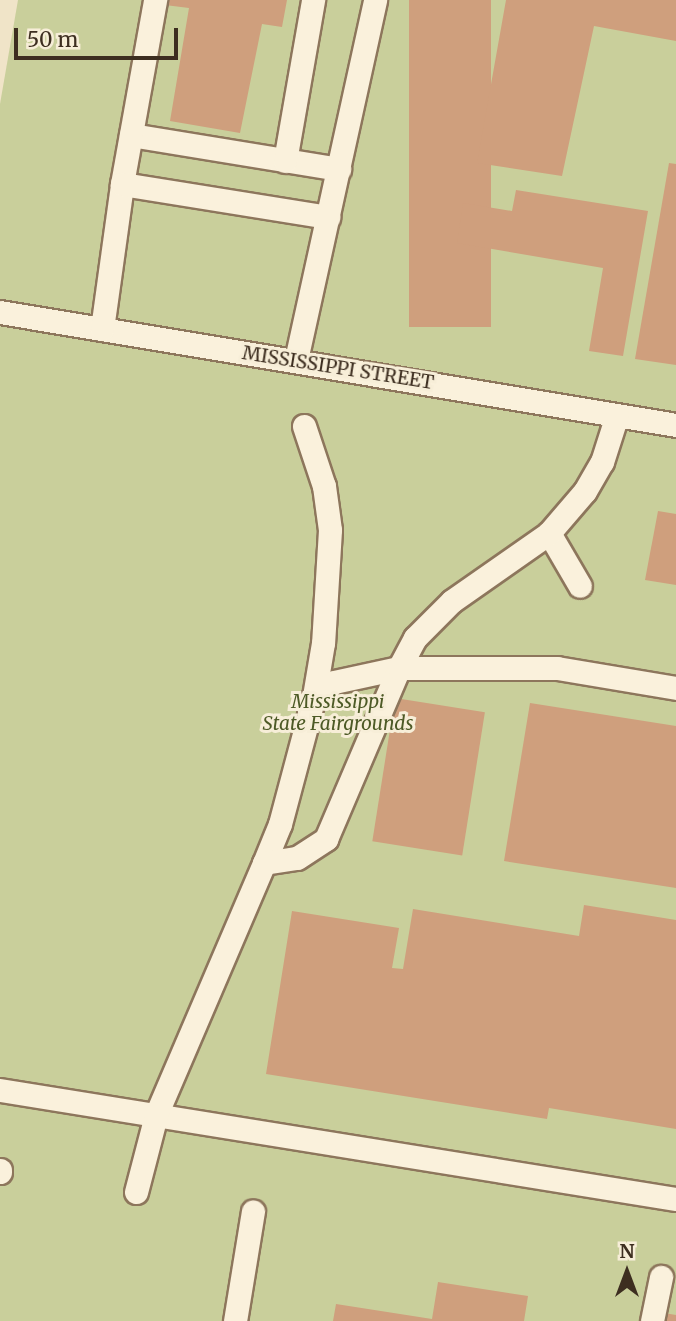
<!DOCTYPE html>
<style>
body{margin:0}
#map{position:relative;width:676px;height:1321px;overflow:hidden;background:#f0e4c8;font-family:Merriweather,serif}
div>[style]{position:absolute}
.green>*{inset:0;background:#c9cf9b}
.building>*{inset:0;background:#cf9f7d;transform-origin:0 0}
.roads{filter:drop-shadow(2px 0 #8d765c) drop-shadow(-2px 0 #8d765c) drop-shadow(0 2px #8d765c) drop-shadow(0 -2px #8d765c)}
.minor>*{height:23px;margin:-11.5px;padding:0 11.5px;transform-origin:11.5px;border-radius:11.5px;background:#faf1dc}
span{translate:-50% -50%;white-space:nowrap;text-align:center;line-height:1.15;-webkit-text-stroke:6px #f7eed8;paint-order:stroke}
.street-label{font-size:19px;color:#3d2e20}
.park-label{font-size:19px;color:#4d5a26;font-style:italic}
.north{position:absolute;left:592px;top:1237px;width:70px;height:70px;-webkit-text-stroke:5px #f7eed8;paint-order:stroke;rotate:0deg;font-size:19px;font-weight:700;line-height:28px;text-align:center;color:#3d2e20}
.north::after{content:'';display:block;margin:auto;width:24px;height:32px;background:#3d2e20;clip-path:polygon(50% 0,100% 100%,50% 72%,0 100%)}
.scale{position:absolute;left:14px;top:28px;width:164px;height:32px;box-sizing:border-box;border:4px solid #3d2e20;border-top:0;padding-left:9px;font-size:21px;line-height:24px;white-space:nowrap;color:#3d2e20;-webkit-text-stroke:5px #f7eed8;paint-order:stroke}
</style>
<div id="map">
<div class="green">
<div style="clip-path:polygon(18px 0,676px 0,676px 1321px,0 1321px,0 104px)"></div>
</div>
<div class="building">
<div style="clip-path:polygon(166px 0,287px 0,282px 27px,262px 24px,240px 133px,170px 121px,189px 8px,165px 5px)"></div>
<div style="left:409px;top:0;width:82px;height:327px"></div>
<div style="clip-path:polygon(506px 0,676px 0,676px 41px,594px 26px,562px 176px,477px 163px)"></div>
<div style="clip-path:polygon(669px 163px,676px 164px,676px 365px,635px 359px)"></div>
<div style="clip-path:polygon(516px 190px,648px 211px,623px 356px,589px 351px,603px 268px,457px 243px,463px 203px,512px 211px)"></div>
<div style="clip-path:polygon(658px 511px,676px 514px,676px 585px,645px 580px)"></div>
<div style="left:395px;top:698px;width:91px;height:145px;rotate:9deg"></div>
<div style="clip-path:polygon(530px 703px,676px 726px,676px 888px,504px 861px)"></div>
<div style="clip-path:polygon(584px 905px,676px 920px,676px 1129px,549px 1108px,547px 1119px,266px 1074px,292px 911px,399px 928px,392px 968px,403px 969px,413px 909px,579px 936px)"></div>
<div style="clip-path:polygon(438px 1282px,528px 1296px,524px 1321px,333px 1321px,336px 1304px,432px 1319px)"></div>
<div style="clip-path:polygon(664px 1313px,676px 1315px,676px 1321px,663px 1321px)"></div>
</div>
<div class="roads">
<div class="minor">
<div style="left:131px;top:135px;width:211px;rotate:9.3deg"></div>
<div style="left:285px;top:161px;width:163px;rotate:-80.1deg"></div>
<div style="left:122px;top:184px;width:187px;rotate:-79.8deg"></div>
<div style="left:0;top:312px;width:685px;rotate:9.49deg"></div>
<div style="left:102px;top:329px;width:146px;rotate:-82.1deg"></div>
<div style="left:122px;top:184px;width:209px;rotate:9.1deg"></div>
<div style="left:296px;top:360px;width:369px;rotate:-77.6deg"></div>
<div style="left:304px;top:426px;width:63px;rotate:71.6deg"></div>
<div style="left:324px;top:486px;width:44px;rotate:82.2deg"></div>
<div style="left:330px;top:530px;width:113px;rotate:93.5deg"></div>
<div style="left:323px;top:643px;width:54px;rotate:99.6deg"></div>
<div style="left:549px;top:533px;width:61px;rotate:59.7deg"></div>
<div style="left:264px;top:863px;width:42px;rotate:-67.7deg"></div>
<div style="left:280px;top:824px;width:132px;rotate:-75.1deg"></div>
<div style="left:314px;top:696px;width:24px;rotate:-35deg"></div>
<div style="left:334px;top:682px;width:66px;rotate:-12.2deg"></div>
<div style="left:399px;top:668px;width:34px;rotate:-62deg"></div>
<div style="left:415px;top:638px;width:52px;rotate:-45deg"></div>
<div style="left:452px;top:601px;width:118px;rotate:-35deg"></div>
<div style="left:549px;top:533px;width:55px;rotate:-49.4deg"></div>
<div style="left:585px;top:491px;width:34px;rotate:-60deg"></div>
<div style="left:602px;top:462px;width:49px;rotate:-72.3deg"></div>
<div style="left:0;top:1090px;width:685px;rotate:9.16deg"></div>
<div style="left:0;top:1172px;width:2px;rotate:-90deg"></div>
<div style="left:136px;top:1192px;width:80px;rotate:-75.4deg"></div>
<div style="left:156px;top:1115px;width:274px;rotate:-66.8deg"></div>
<div style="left:264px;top:863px;width:33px;rotate:-9deg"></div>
<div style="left:297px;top:858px;width:35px;rotate:-33deg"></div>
<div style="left:326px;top:839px;width:186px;rotate:-66.9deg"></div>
<div style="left:399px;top:668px;width:158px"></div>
<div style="left:557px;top:668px;width:121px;rotate:9.5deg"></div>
<div style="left:235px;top:1321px;width:111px;rotate:-80.7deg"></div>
<div style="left:652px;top:1321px;width:45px;rotate:-78.4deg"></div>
</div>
</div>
<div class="street-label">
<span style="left:338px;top:368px;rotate:9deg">MISSISSIPPI STREET</span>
</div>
<div class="park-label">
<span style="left:338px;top:713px">Mississippi<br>State Fairgrounds</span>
</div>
<div class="north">N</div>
<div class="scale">50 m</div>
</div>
